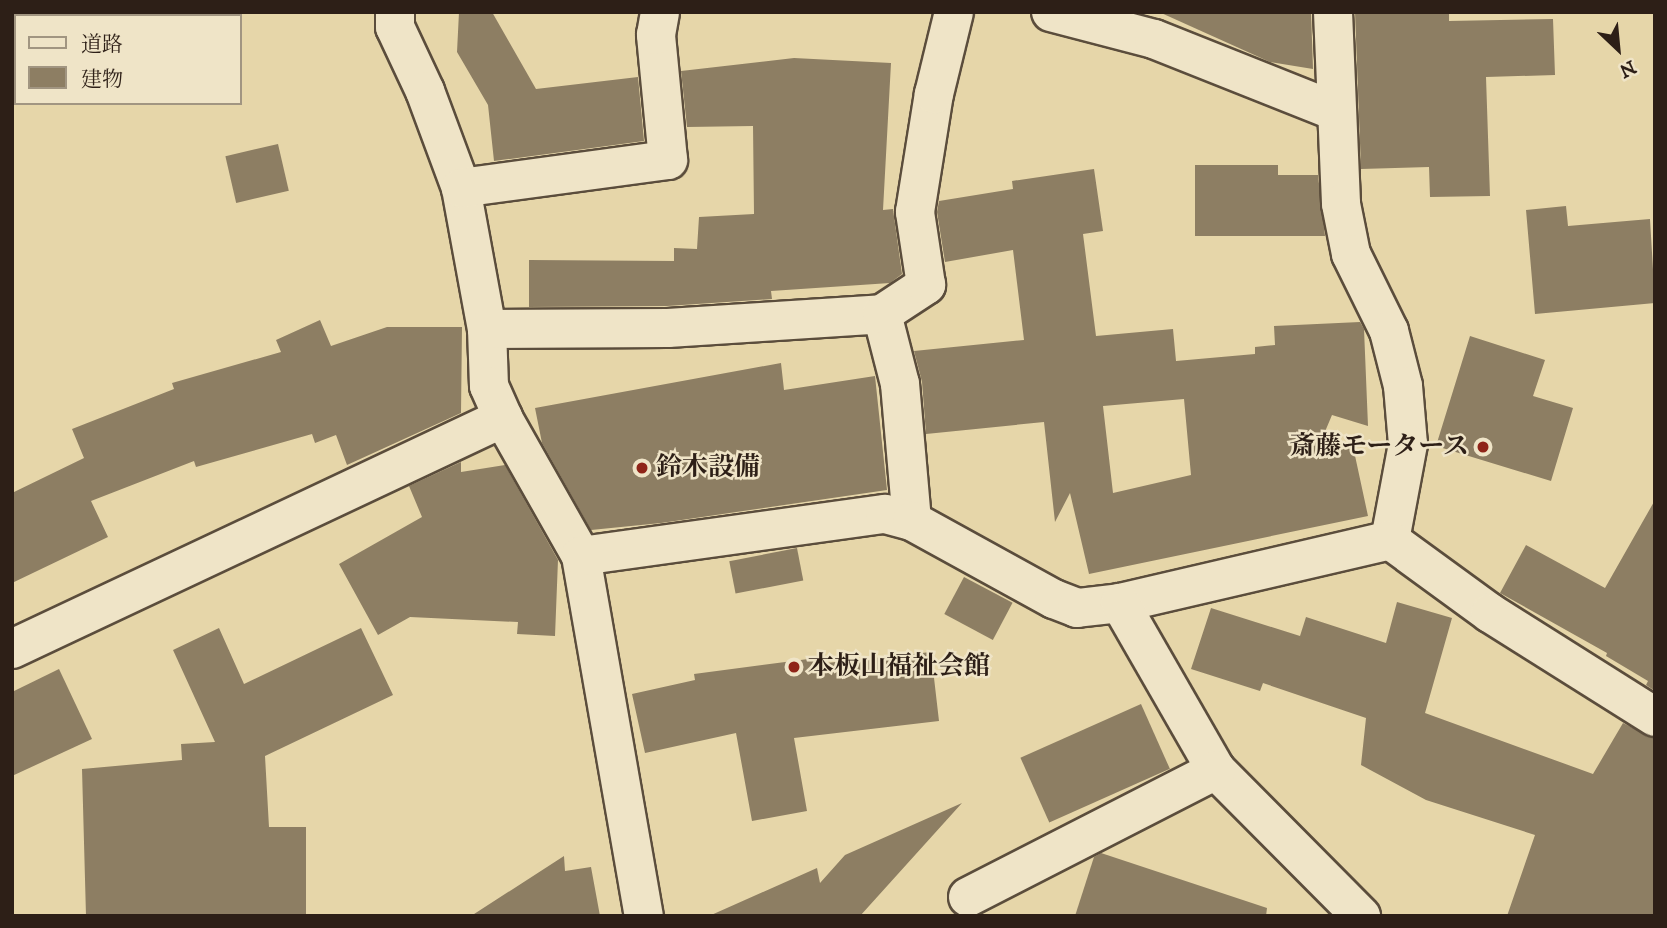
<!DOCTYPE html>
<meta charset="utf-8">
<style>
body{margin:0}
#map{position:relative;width:1667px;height:928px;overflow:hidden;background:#e6d6a9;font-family:"IM FELL DW Pica","Noto Serif JP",serif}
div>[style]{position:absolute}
.building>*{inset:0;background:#8d7e63;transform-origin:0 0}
.roads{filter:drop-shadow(2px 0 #5b4d3c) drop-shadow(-2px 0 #5b4d3c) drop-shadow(0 2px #5b4d3c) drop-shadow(0 -2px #5b4d3c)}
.minor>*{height:38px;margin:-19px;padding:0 19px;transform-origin:19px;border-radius:19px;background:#efe4c7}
.dots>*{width:19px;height:19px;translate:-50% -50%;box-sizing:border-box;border:4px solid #efe4c7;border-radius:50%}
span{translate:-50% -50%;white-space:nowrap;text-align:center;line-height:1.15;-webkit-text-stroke:5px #efe4c7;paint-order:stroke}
.poi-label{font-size:26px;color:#2d1f17;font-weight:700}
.right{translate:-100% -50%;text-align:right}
.left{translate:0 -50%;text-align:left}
.frame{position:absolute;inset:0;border:14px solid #2d1f17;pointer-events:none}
.legend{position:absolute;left:14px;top:14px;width:228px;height:91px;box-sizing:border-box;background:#efe4c7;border:2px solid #a19581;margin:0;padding:9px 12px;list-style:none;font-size:21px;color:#2d1f17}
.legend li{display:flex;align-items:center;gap:14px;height:35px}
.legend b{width:35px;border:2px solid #a19581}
.north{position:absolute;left:1583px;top:14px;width:70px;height:70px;-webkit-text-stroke:5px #efe4c7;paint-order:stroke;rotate:154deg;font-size:19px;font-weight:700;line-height:28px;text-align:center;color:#2d1f17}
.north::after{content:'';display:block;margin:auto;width:24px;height:32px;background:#2d1f17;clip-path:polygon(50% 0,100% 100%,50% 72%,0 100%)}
</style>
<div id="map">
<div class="building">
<div style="clip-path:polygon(459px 12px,492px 12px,536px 89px,638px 77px,644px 141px,494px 161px,488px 105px,457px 52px)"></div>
<div style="clip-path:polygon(1159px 12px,1311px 12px,1313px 69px,1270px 62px)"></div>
<div style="clip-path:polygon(1355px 12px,1449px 12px,1449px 21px,1553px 19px,1555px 75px,1486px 77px,1490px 196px,1430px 197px,1429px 167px,1361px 169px)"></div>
<div style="clip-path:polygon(794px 58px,891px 63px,883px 210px,893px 209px,902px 274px,890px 283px,771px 291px,772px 299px,667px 306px,529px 307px,529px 260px,674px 261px,674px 248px,697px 249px,699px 217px,754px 214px,753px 126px,687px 127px,681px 71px)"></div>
<div style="left:278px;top:144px;width:48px;height:54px;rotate:77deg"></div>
<div style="clip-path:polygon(1195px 165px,1278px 165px,1278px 175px,1318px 175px,1325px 236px,1195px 236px)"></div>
<div style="clip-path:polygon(evenodd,1094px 169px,1103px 231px,1083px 234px,1096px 336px,1173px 329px,1176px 361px,1255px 354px,1255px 347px,1275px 345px,1274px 326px,1360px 322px,1364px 329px,1368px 426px,1332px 415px,1324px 434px,1354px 451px,1368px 516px,1089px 574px,1070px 493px,1055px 522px,1044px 422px,926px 434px,922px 382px,914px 351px,1024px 340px,1013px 250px,945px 262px,937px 212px,939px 201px,1013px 189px,1012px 181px,1094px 169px,1184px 399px,1191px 475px,1113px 493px,1103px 406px,1184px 399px)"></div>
<div style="clip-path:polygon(1566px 206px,1568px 226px,1650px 219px,1655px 303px,1535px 314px,1526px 210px)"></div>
<div style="clip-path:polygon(320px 320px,331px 346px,387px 327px,462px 327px,461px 413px,347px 465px,336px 435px,315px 443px,312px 434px,196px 467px,194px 461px,91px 501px,108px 537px,12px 583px,12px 493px,84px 458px,72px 429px,174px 389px,172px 383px,281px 352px,276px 340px)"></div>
<div style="clip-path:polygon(1470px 336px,1545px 360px,1533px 396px,1573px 408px,1551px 481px,1436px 446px)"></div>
<div style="clip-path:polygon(781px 363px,784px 390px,875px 376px,887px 490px,661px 523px,591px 530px,542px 443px,535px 408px)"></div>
<div style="clip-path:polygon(461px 462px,461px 472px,505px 465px,558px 560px,555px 636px,517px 634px,518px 622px,410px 617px,378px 635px,339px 564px,422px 517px,409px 486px)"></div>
<div style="clip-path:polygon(1655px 500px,1655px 691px,1646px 685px,1648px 681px,1606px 656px,1607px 653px,1500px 593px,1526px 545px,1605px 588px)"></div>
<div style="left:797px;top:548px;width:33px;height:69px;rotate:79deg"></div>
<div style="left:964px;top:577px;width:55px;height:42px;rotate:28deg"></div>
<div style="clip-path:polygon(1397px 602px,1452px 618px,1425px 713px,1593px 774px,1623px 723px,1655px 739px,1655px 916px,1507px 916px,1535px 835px,1426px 800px,1361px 765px,1366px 718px,1263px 683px,1260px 691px,1191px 669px,1211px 608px,1300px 636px,1306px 617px,1386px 643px)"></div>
<div style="clip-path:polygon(219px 628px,244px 684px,361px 628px,393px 695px,265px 756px,269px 827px,306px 827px,306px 916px,86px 916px,82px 769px,182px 760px,181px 744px,215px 742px,173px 650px)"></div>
<div style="clip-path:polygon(931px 652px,939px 721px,794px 738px,807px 811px,752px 821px,736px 733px,645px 753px,632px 694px,695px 680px,694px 674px,816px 658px,817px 664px)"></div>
<div style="clip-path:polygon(59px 669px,92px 739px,12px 776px,12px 692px)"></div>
<div style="left:1141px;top:704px;width:71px;height:132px;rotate:66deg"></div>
<div style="clip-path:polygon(962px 803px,860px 916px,709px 916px,817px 868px,820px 883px,845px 855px)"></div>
<div style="clip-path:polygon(1101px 853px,1267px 908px,1266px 916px,1075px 916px,1094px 857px)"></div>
<div style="clip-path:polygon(564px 856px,565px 871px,591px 867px,600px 916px,471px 916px)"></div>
</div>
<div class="roads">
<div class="minor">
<div style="left:395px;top:12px;width:15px;rotate:90deg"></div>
<div style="left:395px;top:27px;width:71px;rotate:64.9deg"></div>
<div style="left:425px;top:91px;width:103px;rotate:69.6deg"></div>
<div style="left:461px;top:188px;width:143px;rotate:79.6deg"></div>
<div style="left:487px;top:329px;width:57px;rotate:88deg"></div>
<div style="left:489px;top:386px;width:35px;rotate:66deg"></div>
<div style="left:503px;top:418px;width:159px;rotate:60.5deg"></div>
<div style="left:581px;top:556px;width:365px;rotate:80.1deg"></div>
<div style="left:1051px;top:12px;width:106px;rotate:14.7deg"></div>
<div style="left:1154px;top:39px;width:195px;rotate:21.7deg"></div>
<div style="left:1333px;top:12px;width:192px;rotate:87.6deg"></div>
<div style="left:1341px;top:204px;width:51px;rotate:78.7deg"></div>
<div style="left:1351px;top:254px;width:86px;rotate:63.7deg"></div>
<div style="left:1389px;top:331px;width:57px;rotate:75.7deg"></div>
<div style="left:1403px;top:386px;width:58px;rotate:85.1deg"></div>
<div style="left:1408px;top:444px;width:98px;rotate:100.6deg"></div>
<div style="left:461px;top:188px;width:209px;rotate:-7.7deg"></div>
<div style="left:668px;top:160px;width:126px;rotate:-95.5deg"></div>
<div style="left:656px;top:35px;width:23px;rotate:-80deg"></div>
<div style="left:487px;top:329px;width:181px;rotate:-0.3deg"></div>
<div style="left:668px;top:328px;width:214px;rotate:-3.7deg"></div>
<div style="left:912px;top:521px;width:138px;rotate:-95deg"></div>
<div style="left:900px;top:384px;width:72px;rotate:-104.4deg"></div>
<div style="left:882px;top:314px;width:53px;rotate:-33.4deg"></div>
<div style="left:926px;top:285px;width:74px;rotate:-98.6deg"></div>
<div style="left:915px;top:212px;width:120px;rotate:-80.9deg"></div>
<div style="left:934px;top:94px;width:84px;rotate:-76.3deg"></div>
<div style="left:581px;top:556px;width:307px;rotate:-7.9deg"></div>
<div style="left:885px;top:514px;width:28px;rotate:15deg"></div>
<div style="left:912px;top:521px;width:162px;rotate:28.8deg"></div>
<div style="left:1054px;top:599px;width:25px;rotate:21deg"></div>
<div style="left:1077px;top:608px;width:43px;rotate:-6.6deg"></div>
<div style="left:1120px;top:603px;width:277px;rotate:-13.1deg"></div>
<div style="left:1390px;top:540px;width:124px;rotate:36.1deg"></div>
<div style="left:1490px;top:613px;width:195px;rotate:32.2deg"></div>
<div style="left:1120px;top:603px;width:193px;rotate:60.1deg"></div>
<div style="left:1216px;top:770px;width:206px;rotate:45.2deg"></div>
<div style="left:12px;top:649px;width:543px;rotate:-25.2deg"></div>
<div style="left:968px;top:897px;width:279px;rotate:-27.1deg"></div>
</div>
</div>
<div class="dots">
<div style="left:1483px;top:447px;background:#8f2418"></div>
<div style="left:642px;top:468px;background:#8f2418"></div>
<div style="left:794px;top:667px;background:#8f2418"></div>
</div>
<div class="poi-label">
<span class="right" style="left:1469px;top:447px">斎藤モータース</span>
<span class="left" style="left:656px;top:468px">鈴木設備</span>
<span class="left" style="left:808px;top:667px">本板山福祉会館</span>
</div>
<div class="frame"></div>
<ul class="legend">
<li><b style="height:9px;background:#efe4c7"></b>道路</li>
<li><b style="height:19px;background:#8d7e63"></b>建物</li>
</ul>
<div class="north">N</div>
</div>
